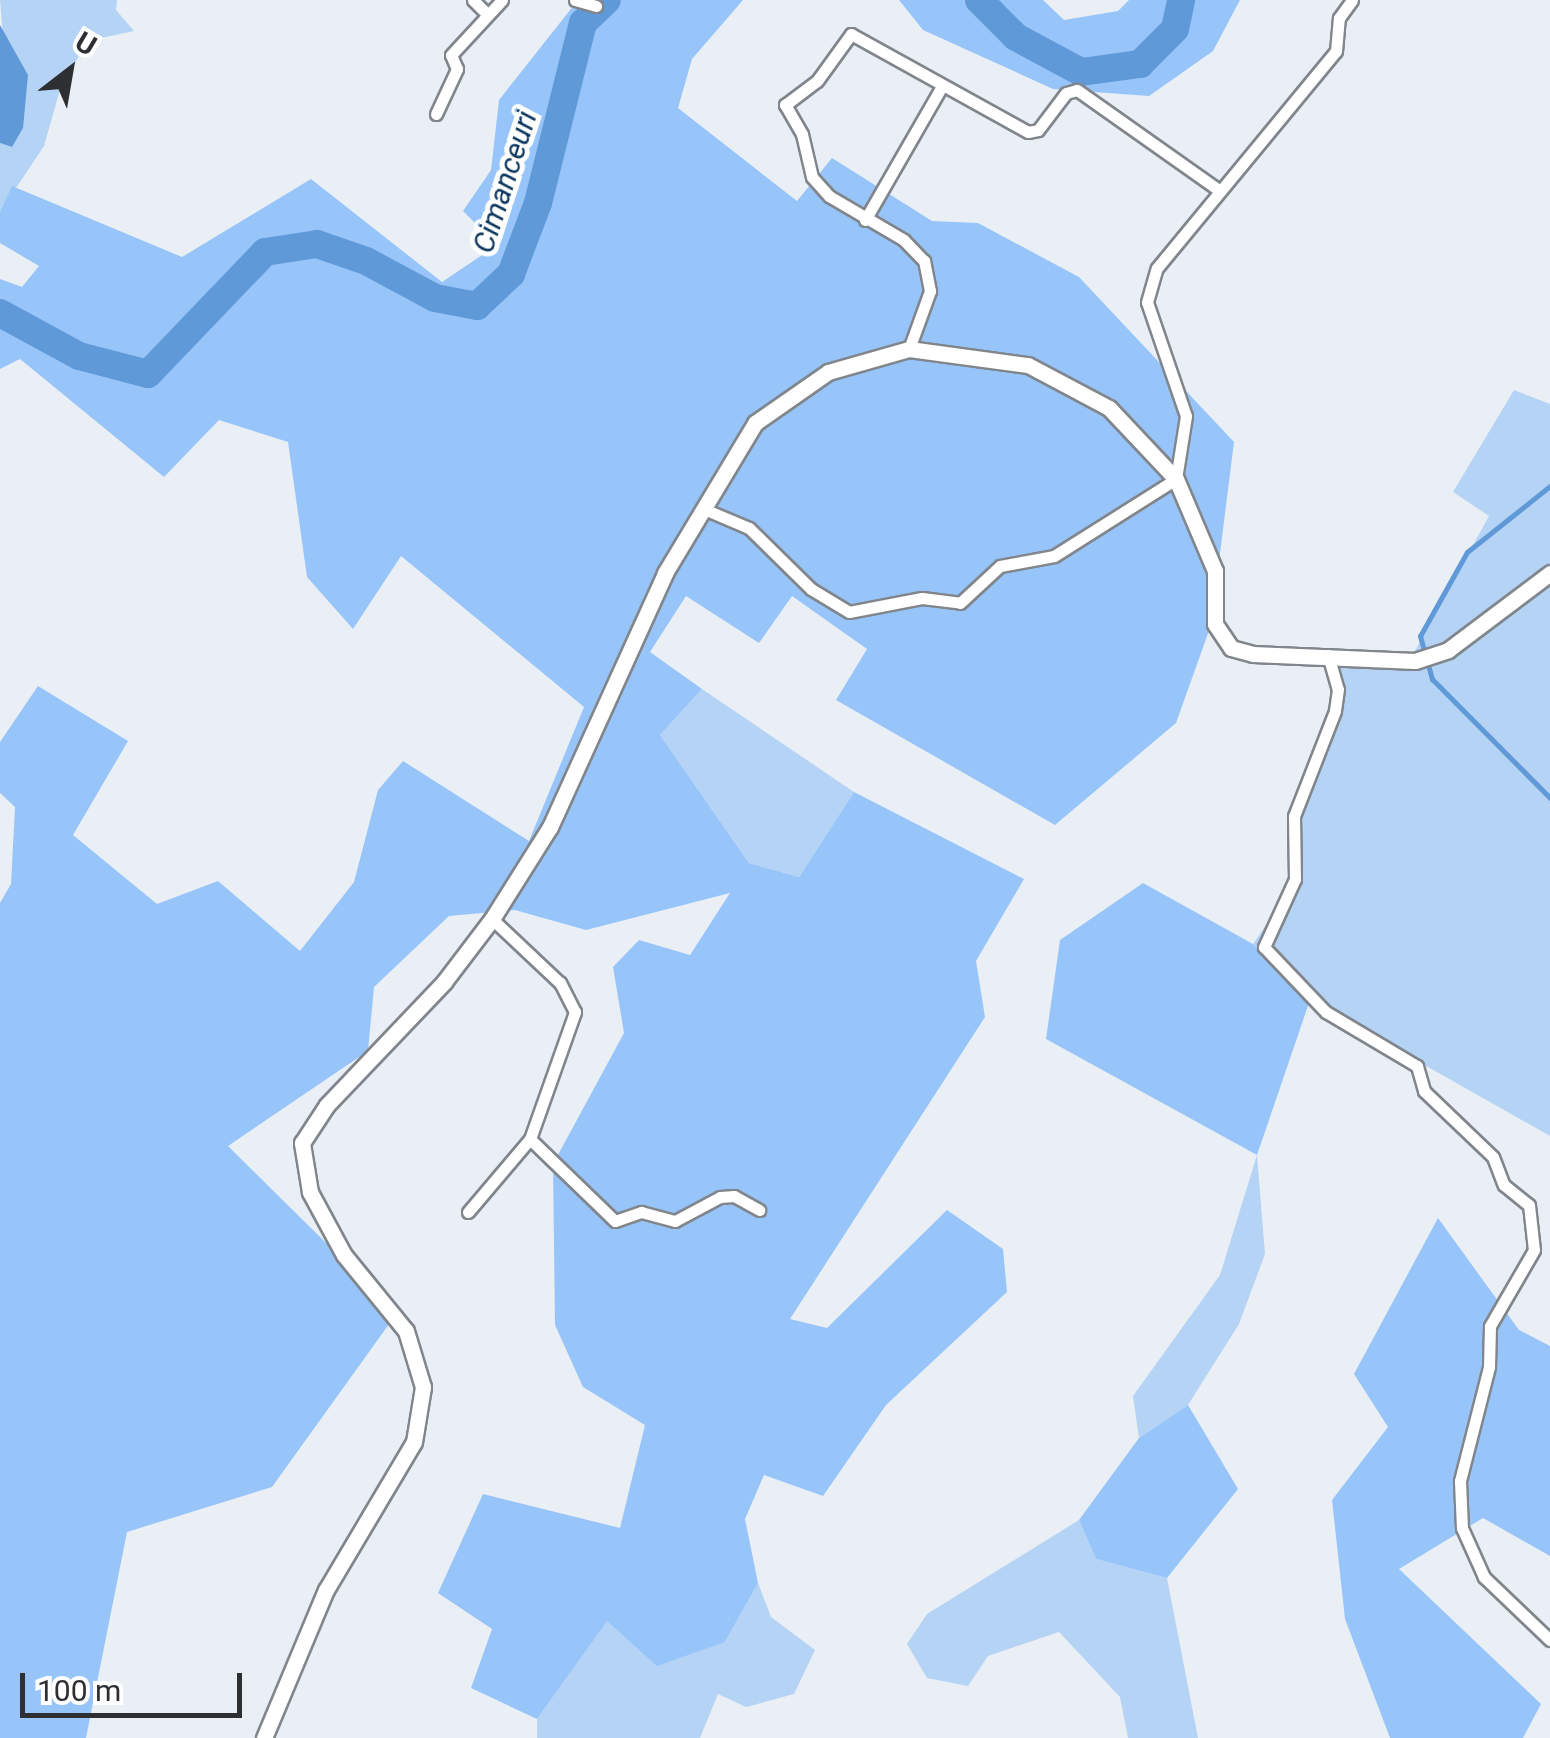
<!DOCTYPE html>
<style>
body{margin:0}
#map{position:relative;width:1550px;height:1738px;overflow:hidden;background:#eaeff6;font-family:Roboto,sans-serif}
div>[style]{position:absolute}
.green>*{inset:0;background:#b4d3f5}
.forest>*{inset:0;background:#97c5fa}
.water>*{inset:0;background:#6099d8}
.stream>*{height:5px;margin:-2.5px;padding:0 2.5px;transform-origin:2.5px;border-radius:2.5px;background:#6099d8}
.river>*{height:28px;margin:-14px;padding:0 14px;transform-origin:14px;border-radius:14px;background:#6099d8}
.roads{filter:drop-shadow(2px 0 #81868c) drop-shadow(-2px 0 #81868c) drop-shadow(0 2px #81868c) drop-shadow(0 -2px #81868c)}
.minor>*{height:11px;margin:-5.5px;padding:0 5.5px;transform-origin:5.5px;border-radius:5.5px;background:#fff}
.tertiary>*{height:15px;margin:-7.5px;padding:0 7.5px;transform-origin:7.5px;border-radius:7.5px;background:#fff}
span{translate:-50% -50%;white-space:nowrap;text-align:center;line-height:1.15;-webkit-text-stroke:10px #fff;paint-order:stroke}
.water-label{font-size:30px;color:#0c365e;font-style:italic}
.north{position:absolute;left:20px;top:20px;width:100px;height:100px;-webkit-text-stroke:8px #fff;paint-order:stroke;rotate:31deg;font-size:28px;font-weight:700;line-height:40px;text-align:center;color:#2d2f32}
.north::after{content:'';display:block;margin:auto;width:35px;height:45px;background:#2d2f32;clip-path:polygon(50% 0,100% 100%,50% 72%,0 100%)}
.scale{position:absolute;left:20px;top:1673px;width:222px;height:45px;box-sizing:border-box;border:5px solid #2d2f32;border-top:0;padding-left:12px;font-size:30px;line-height:35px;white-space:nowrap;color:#2d2f32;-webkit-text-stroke:8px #fff;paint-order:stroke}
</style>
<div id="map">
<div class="green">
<div style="clip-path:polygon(0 0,117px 0,116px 10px,134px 31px,87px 41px,59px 93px,44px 146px,0 212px,0 143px,12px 147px)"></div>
<div style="clip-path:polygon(1514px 390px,1550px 404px,1550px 1136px,1310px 1000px,1253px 944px,1298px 878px,1292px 804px,1333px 702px,1325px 655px,1411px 658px,1489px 516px,1453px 492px)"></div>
<div style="clip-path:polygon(702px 689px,854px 792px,799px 877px,749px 863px,660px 735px)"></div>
<div style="clip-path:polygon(1257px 1155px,1265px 1254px,1239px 1324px,1188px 1405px,1139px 1438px,1133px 1396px,1220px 1275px)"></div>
<div style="clip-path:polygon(1079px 1520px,1096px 1559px,1167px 1578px,1198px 1738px,1128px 1738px,1120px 1697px,1059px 1632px,988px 1656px,968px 1686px,927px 1678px,907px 1644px,927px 1614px)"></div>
<div style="clip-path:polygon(758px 1583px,771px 1617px,815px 1650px,794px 1694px,746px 1707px,718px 1694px,700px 1738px,537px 1738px,537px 1719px,607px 1620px,725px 1642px)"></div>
</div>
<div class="forest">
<div style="clip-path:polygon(578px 0,743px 0,692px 59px,678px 108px,797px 201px,832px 158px,932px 221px,978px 223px,1079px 277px,1234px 442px,1211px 625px,1176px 723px,1055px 825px,836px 700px,867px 649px,792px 596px,759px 643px,686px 596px,650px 652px,702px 689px,660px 735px,749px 863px,799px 877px,854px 792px,1024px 879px,976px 961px,985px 1017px,790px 1319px,827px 1328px,947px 1210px,1003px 1249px,1007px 1292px,886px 1405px,823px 1496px,764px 1475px,745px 1519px,758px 1583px,725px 1642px,657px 1666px,607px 1621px,537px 1719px,471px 1688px,492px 1629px,438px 1593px,483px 1494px,620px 1528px,645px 1425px,583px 1387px,555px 1325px,553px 1164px,624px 1033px,613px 967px,639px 940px,690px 955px,730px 893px,586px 930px,515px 910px,449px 916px,374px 987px,368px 1051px,228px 1146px,397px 1313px,272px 1487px,127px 1532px,86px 1738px,0 1738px,0 903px,11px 884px,15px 807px,0 793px,0 742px,38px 686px,128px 741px,73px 835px,157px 904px,218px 881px,300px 951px,354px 882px,378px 790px,403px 761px,529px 841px,584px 707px,401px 556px,353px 629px,307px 577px,288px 442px,219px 420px,164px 477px,20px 359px,0 369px,0 279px,22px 287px,39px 266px,0 243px,0 212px,12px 186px,182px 257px,311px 179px,442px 282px,497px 245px,463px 211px,491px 170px,499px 100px)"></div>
<div style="clip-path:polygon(899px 0,1043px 0,1064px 20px,1118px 11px,1129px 0,1240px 0,1213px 51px,1149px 96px,1053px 89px,923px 30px)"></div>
<div style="clip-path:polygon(1143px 883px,1253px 944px,1310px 1000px,1257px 1155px,1046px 1039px,1060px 940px)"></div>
<div style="clip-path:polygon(1438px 1218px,1519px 1330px,1550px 1346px,1550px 1556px,1483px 1518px,1399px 1569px,1541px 1704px,1523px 1738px,1390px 1738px,1345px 1619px,1332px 1500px,1388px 1427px,1354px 1374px)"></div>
<div style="clip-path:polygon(1188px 1405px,1238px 1489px,1167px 1578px,1096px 1559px,1079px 1520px,1139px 1438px)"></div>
</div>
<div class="water">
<div style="clip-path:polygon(0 25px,28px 75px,23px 128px,12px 147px,0 143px)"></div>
</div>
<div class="stream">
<div style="left:1550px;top:486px;width:106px;rotate:141.5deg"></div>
<div style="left:1467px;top:552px;width:96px;rotate:119.2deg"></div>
<div style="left:1420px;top:636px;width:45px;rotate:74.4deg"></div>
<div style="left:1432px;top:679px;width:168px;rotate:45.2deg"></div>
</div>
<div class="river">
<div style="left:979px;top:0;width:52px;rotate:45deg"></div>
<div style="left:1016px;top:37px;width:74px;rotate:28.3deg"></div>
<div style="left:1081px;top:72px;width:60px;rotate:-7.7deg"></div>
<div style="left:1140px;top:64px;width:49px;rotate:-45deg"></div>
<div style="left:1175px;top:29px;width:30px;rotate:-78deg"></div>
<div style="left:0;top:313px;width:90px;rotate:28.6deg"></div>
<div style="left:79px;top:356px;width:71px;rotate:14.6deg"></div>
<div style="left:148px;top:374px;width:169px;rotate:-46.2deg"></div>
<div style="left:265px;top:252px;width:53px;rotate:-8.7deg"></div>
<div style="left:317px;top:244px;width:52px;rotate:19.1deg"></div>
<div style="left:366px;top:261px;width:78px;rotate:28.2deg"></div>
<div style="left:435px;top:298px;width:43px;rotate:10.8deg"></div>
<div style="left:477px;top:306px;width:47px;rotate:-43.3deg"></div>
<div style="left:511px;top:274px;width:76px;rotate:-69.2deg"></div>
<div style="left:538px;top:203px;width:186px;rotate:-76deg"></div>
<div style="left:583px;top:23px;width:33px;rotate:-44deg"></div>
</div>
<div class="roads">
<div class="minor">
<div style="left:473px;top:0;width:20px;rotate:45deg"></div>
<div style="left:575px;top:0;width:22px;rotate:16deg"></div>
<div style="left:436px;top:114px;width:50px;rotate:-65deg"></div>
<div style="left:457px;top:69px;width:15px;rotate:-113deg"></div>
<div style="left:451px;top:55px;width:75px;rotate:-47.2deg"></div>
<div style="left:865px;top:220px;width:155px;rotate:-60.1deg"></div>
<div style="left:909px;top:349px;width:62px;rotate:-70.1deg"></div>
<div style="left:930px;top:291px;width:31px;rotate:-101deg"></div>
<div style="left:924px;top:261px;width:29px;rotate:-134deg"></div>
<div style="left:904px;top:240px;width:87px;rotate:-149.6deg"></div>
<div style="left:829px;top:196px;width:25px;rotate:-132deg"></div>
<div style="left:812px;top:177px;width:44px;rotate:-103.1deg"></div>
<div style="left:802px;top:134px;width:34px;rotate:-120deg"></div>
<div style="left:785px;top:105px;width:40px;rotate:-37deg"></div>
<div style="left:817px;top:81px;width:58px;rotate:-54.1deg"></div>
<div style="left:851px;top:34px;width:202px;rotate:29deg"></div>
<div style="left:1028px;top:132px;width:10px;rotate:-11deg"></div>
<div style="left:1038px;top:130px;width:46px;rotate:-52.9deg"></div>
<div style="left:1066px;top:93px;width:11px;rotate:-15deg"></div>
<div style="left:1077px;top:90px;width:174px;rotate:35.2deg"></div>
<div style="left:704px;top:509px;width:49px;rotate:22.9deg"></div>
<div style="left:749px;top:528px;width:87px;rotate:44.5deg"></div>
<div style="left:811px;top:589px;width:44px;rotate:31.2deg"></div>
<div style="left:849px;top:612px;width:74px;rotate:-10.9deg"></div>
<div style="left:922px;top:598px;width:38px;rotate:7deg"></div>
<div style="left:960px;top:603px;width:54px;rotate:-42.8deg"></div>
<div style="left:1000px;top:566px;width:55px;rotate:-10.5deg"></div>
<div style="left:1054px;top:556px;width:144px;rotate:-32.3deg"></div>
<div style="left:1176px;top:479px;width:64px;rotate:-81deg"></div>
<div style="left:1186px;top:416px;width:120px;rotate:-108.9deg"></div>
<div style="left:1147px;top:302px;width:35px;rotate:-74deg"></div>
<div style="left:1157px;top:268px;width:281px;rotate:-50.5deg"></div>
<div style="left:1336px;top:51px;width:33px;rotate:-85deg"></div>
<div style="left:1339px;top:18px;width:22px;rotate:-54deg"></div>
<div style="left:1328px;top:655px;width:35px;rotate:74deg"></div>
<div style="left:1338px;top:689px;width:22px;rotate:98deg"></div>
<div style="left:1335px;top:711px;width:113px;rotate:111.3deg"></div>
<div style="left:1294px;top:816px;width:63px;rotate:89.1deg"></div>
<div style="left:1295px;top:879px;width:75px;rotate:114.5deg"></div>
<div style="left:1264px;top:947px;width:90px;rotate:46.4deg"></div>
<div style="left:1326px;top:1012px;width:106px;rotate:30.7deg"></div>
<div style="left:1417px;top:1066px;width:26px;rotate:74deg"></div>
<div style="left:1424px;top:1091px;width:95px;rotate:43.7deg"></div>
<div style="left:1493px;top:1157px;width:30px;rotate:69deg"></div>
<div style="left:1504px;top:1185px;width:32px;rotate:39deg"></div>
<div style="left:1529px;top:1205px;width:45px;rotate:83.7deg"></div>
<div style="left:1534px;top:1250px;width:88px;rotate:120.1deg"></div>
<div style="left:1490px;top:1326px;width:41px;rotate:91.4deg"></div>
<div style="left:1489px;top:1367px;width:118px;rotate:104.3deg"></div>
<div style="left:1460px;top:1481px;width:47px;rotate:87.6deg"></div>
<div style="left:1462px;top:1528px;width:54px;rotate:65.8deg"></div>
<div style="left:1484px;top:1577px;width:91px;rotate:43.7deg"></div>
<div style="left:530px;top:1139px;width:118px;rotate:44deg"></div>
<div style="left:615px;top:1221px;width:28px;rotate:-19deg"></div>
<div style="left:641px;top:1212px;width:35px;rotate:15deg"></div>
<div style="left:675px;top:1221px;width:51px;rotate:-28.1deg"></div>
<div style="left:720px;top:1197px;width:14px;rotate:-4deg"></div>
<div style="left:734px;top:1196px;width:29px;rotate:29deg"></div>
<div style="left:468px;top:1212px;width:96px;rotate:-49.7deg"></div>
<div style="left:530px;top:1139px;width:135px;rotate:-70.5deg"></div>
<div style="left:575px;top:1012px;width:33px;rotate:-117deg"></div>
<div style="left:560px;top:983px;width:93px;rotate:-136.7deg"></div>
</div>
<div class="tertiary">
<div style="left:264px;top:1738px;width:160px;rotate:-67.3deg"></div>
<div style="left:326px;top:1590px;width:172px;rotate:-59.3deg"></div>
<div style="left:414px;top:1442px;width:56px;rotate:-80.7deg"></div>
<div style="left:423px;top:1387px;width:59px;rotate:-106.9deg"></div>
<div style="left:406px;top:1331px;width:98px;rotate:-129.2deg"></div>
<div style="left:344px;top:1255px;width:72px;rotate:-118.4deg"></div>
<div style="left:310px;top:1192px;width:50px;rotate:-99.3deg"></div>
<div style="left:302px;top:1143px;width:45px;rotate:-56.7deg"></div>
<div style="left:327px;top:1105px;width:170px;rotate:-46.4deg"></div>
<div style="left:444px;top:982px;width:79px;rotate:-52.7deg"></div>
<div style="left:492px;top:919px;width:109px;rotate:-57.8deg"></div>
<div style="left:550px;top:827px;width:279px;rotate:-65.6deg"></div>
<div style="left:665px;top:573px;width:175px;rotate:-59deg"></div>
<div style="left:755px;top:423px;width:89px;rotate:-34.9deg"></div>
<div style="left:828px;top:372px;width:84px;rotate:-15.9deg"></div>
<div style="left:909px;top:349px;width:120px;rotate:7.7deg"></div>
<div style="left:1028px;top:365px;width:92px;rotate:28deg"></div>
<div style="left:1109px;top:408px;width:98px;rotate:46.7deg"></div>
<div style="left:1176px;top:479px;width:100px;rotate:67deg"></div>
<div style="left:1215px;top:571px;width:53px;rotate:90deg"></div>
<div style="left:1215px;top:624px;width:29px;rotate:56deg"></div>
<div style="left:1231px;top:648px;width:23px;rotate:15deg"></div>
<div style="left:1253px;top:654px;width:162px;rotate:2.5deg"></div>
<div style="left:1415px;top:661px;width:35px;rotate:-18deg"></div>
<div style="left:1448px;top:650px;width:128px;rotate:-37deg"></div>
</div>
</div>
<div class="water-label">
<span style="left:505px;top:182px;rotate:-72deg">Cimanceuri</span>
</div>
<div class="north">U</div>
<div class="scale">100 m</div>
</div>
